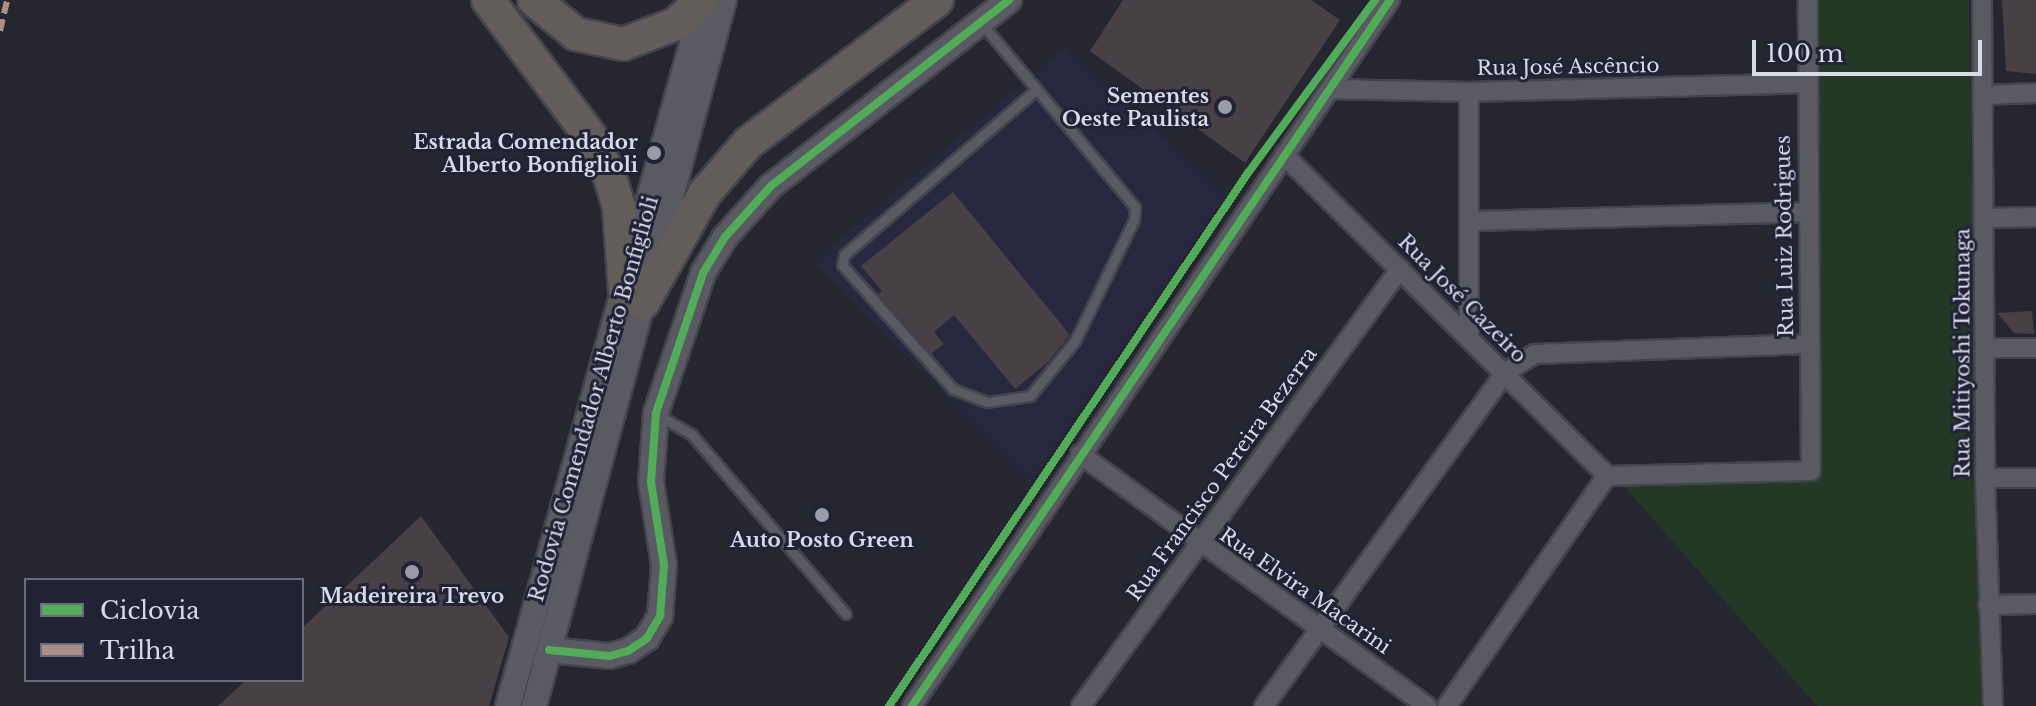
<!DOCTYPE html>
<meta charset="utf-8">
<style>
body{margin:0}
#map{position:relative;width:2036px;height:706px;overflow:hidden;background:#262630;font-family:"Libre Baskerville",serif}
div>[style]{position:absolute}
.built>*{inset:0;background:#272840}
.green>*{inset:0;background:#233825}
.building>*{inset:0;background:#474044}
.roads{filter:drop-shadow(2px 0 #44444d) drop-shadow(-2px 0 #44444d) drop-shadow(0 2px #44444d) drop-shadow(0 -2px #44444d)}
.lane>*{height:9px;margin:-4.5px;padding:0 4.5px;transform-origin:4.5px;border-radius:4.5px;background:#5a5a62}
.street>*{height:18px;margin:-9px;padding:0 9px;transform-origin:9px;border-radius:9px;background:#5a5a62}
.secondary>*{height:24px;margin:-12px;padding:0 12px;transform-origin:12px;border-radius:12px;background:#5a5a62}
.highway>*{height:32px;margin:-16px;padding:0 16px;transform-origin:16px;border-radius:16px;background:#635d59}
.quiet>*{height:6px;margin-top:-3px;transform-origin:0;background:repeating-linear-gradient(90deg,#ac8f84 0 12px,transparent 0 18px)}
.cycleway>*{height:8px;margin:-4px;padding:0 4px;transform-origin:4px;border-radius:4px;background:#51ab58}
.dots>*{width:22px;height:22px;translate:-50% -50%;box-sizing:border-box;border:4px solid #212235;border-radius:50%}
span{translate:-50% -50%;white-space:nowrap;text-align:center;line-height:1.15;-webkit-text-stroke:6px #212235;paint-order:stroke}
.street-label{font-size:20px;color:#d8dae7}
.poi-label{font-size:20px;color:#d8dae7;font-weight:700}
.right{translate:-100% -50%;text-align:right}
.legend{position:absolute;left:24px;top:578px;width:280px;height:104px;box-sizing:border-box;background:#212235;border:2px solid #6a6c7c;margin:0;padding:10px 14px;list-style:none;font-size:24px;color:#d8dae7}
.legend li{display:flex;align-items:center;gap:16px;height:40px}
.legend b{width:40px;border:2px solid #6a6c7c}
.scale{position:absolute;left:1752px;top:40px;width:230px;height:36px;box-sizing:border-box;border:4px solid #d8dae7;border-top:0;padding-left:10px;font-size:24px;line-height:28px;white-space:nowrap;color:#d8dae7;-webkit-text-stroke:6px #212235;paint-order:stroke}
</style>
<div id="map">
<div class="built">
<div style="clip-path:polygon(1065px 47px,1226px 195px,1030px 483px,814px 261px)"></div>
</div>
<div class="green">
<div style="clip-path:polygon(1816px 0,1969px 0,1981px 706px,1817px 706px,1623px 485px,1819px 479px)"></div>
</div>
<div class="building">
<div style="clip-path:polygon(1123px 0,1311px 0,1340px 20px,1245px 163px,1090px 51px)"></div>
<div style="clip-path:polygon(2002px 0,2036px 0,2036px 74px,2006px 71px)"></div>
<div style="clip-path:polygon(953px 192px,1070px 335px,1049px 361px,1015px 389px,954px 315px,934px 332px,944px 344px,931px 354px,878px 294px,882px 291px,861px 266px)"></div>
<div style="clip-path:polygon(2032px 311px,2034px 334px,2014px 333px,1997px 313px)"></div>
<div style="clip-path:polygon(421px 516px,509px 637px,489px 706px,218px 706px,246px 680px,302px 680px,302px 628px)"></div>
</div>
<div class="roads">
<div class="lane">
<div style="left:982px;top:24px;width:239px;rotate:50.1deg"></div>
<div style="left:1135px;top:207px;width:13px;rotate:94deg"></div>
<div style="left:1134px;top:220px;width:135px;rotate:116deg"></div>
<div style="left:1075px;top:341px;width:71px;rotate:129.3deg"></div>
<div style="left:1030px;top:396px;width:43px;rotate:172.1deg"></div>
<div style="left:987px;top:402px;width:36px;rotate:-159deg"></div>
<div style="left:953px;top:389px;width:166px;rotate:-131.8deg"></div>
<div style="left:842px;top:265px;width:10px;rotate:-79deg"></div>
<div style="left:844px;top:255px;width:253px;rotate:-40.7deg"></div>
<div style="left:658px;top:415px;width:39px;rotate:30deg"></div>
<div style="left:692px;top:435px;width:236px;rotate:49.3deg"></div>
</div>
<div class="street">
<div style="left:1982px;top:0;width:478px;rotate:89.6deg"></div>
<div style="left:1985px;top:478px;width:228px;rotate:88deg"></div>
<div style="left:1330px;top:89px;width:139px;rotate:1.2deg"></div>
<div style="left:1469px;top:92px;width:338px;rotate:-1.5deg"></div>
<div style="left:1469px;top:92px;width:246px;rotate:90deg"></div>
<div style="left:1983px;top:95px;width:53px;rotate:-2.2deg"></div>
<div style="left:1284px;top:155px;width:455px;rotate:44.8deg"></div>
<div style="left:1985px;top:218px;width:51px;rotate:-1.1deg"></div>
<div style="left:1472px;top:221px;width:335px;rotate:-1.5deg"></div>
<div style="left:1987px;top:348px;width:49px"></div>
<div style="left:1080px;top:454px;width:429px;rotate:36deg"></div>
<div style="left:1607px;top:476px;width:204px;rotate:-1.4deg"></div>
<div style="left:1811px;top:471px;width:471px;rotate:-90.4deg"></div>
<div style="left:1985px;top:478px;width:51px"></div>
<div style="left:1988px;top:605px;width:48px;rotate:-1.2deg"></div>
<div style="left:912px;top:706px;width:853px;rotate:-55.9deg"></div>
<div style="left:1081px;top:706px;width:541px;rotate:-53.87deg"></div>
<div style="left:1264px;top:706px;width:412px;rotate:-54.1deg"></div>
<div style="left:1506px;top:372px;width:34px;rotate:-32deg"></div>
<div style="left:1535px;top:354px;width:274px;rotate:-2.1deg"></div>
<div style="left:1447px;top:706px;width:280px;rotate:-55.2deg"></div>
</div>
<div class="secondary">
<div style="left:549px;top:650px;width:61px;rotate:5.6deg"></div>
<div style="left:610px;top:656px;width:19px;rotate:-16deg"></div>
<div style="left:628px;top:651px;width:23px;rotate:-34deg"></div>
<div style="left:647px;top:638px;width:26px;rotate:-59deg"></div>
<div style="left:660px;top:616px;width:51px;rotate:-85.5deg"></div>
<div style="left:664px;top:565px;width:84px;rotate:-98.9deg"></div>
<div style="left:651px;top:482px;width:69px;rotate:-85.9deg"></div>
<div style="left:656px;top:413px;width:148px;rotate:-71.4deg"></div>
<div style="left:703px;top:273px;width:42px;rotate:-58.6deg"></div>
<div style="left:725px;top:237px;width:69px;rotate:-48deg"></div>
<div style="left:771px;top:186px;width:302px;rotate:-38deg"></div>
<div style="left:508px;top:706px;width:733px;rotate:-74.48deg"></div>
<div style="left:534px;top:706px;width:731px;rotate:-74.94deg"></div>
</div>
<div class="highway">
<div style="left:488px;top:0;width:170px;rotate:53.1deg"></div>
<div style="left:590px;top:136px;width:39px;rotate:63deg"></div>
<div style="left:608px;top:171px;width:39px;rotate:73deg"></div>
<div style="left:619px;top:208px;width:83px;rotate:85.9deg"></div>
<div style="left:534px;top:0;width:54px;rotate:39deg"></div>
<div style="left:576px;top:34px;width:48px;rotate:12deg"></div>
<div style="left:623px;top:44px;width:57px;rotate:-20.7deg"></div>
<div style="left:676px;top:24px;width:35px;rotate:-43deg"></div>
<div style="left:643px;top:303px;width:126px;rotate:-60.6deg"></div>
<div style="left:705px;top:193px;width:66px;rotate:-49.3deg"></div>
<div style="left:748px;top:143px;width:237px;rotate:-37.1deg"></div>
</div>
</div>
<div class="quiet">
<div style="left:0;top:31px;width:32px;rotate:-77deg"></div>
</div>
<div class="cycleway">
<div style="left:549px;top:650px;width:61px;rotate:5.6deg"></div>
<div style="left:610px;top:656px;width:19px;rotate:-16deg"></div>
<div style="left:628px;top:651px;width:23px;rotate:-34deg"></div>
<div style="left:647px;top:638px;width:26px;rotate:-59deg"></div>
<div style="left:660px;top:616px;width:51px;rotate:-85.5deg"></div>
<div style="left:664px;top:565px;width:84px;rotate:-98.9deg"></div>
<div style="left:651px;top:482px;width:69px;rotate:-85.9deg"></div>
<div style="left:656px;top:413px;width:148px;rotate:-71.4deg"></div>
<div style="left:703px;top:273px;width:42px;rotate:-58.6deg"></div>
<div style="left:725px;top:237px;width:69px;rotate:-48deg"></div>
<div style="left:771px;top:186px;width:302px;rotate:-38deg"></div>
<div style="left:889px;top:706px;width:643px;rotate:-56.04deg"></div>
<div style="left:1248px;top:173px;width:215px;rotate:-53.7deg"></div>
<div style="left:912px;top:706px;width:853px;rotate:-55.9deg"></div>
</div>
<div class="dots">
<div style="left:1225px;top:107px;background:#9a9ba7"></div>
<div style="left:654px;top:153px;background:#9a9ba7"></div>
<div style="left:822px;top:515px;background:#9a9ba7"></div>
<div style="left:412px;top:572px;background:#9a9ba7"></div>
</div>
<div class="street-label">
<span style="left:1568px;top:67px;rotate:-1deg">Rua José Ascêncio</span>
<span style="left:1785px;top:236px;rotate:-91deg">Rua Luiz Rodrigues</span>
<span style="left:1462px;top:299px;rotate:45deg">Rua José Cazeiro</span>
<span style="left:1963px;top:353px;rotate:-90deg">Rua Mitiyoshi Tokunaga</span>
<span style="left:594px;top:399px;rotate:-74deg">Rodovia Comendador Alberto Bonfiglioli</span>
<span style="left:1222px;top:474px;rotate:-54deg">Rua Francisco Pereira Bezerra</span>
<span style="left:1305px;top:591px;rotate:35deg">Rua Elvira Macarini</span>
</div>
<div class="poi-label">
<span class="right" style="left:1209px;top:108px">Sementes<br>Oeste Paulista</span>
<span class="right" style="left:638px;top:154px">Estrada Comendador<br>Alberto Bonfiglioli</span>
<span style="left:822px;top:540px">Auto Posto Green</span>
<span style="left:412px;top:596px">Madeireira Trevo</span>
</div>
<ul class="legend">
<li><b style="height:10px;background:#51ab58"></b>Ciclovia</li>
<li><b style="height:10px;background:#ac8f84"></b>Trilha</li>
</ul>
<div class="scale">100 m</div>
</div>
